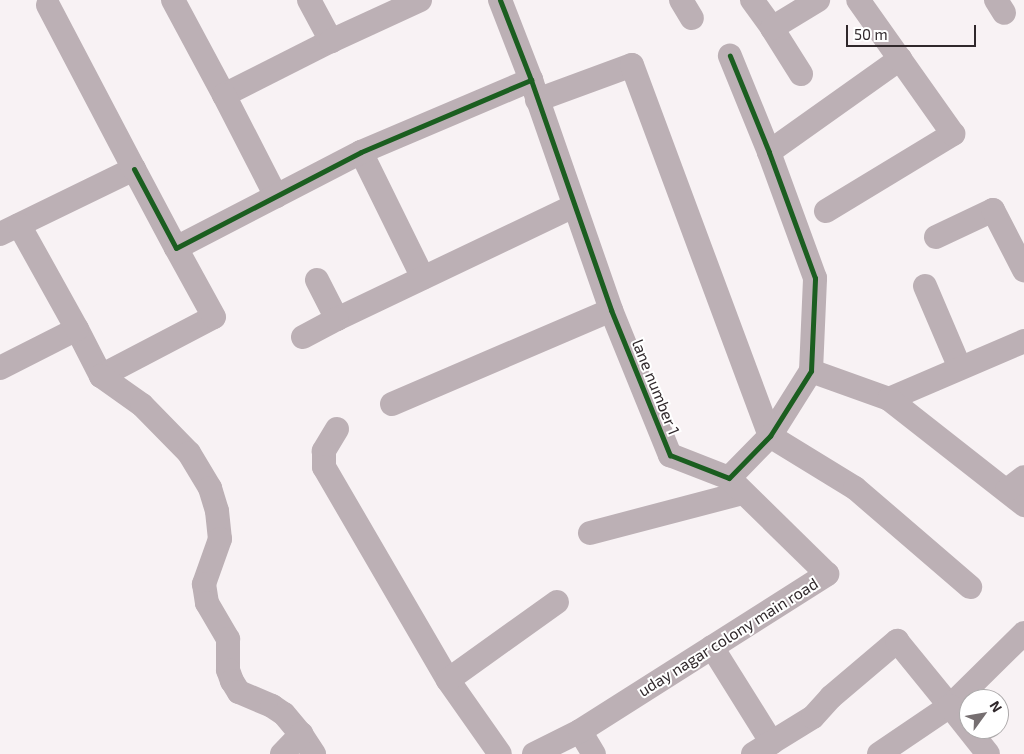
<!DOCTYPE html>
<style>
body{margin:0}
#map{position:relative;width:1024px;height:754px;overflow:hidden;background:#f8f2f4;font-family:"Exo 2",sans-serif}
div>[style]{position:absolute}
.minor>*{height:24px;margin:-12px;padding:0 12px;transform-origin:12px;border-radius:12px;background:#bcb0b5}
.cycleway>*{height:5px;margin:-2.5px;padding:0 2.5px;transform-origin:2.5px;border-radius:2.5px;background:#1b5e20}
span{translate:-50% -50%;white-space:nowrap;text-align:center;line-height:1.15;-webkit-text-stroke:4px #fff;paint-order:stroke}
.street-label{font-size:16px;color:#30282b}
.north{position:absolute;left:959px;top:689px;width:50px;height:50px;box-sizing:border-box;background:#fff;border:1px solid #aca9aa;border-radius:50%;rotate:58deg;font-size:14px;font-weight:700;line-height:20px;text-align:center;color:#30282b}
.north::after{content:'';display:block;margin:auto;width:18px;height:22px;background:#766f71;clip-path:polygon(50% 0,100% 100%,50% 72%,0 100%)}
.scale{position:absolute;left:846px;top:25px;width:130px;height:22px;box-sizing:border-box;border:2px solid #30282b;border-top:0;padding-left:6px;font-size:15px;line-height:18px;white-space:nowrap;color:#30282b;-webkit-text-stroke:4px #fff;paint-order:stroke}
</style>
<div id="map">
<div class="minor">
<div style="left:173px;top:0;width:108px;rotate:61.8deg"></div>
<div style="left:224px;top:95px;width:120px;rotate:-26.8deg"></div>
<div style="left:309px;top:0;width:47px;rotate:61.8deg"></div>
<div style="left:331px;top:41px;width:98px;rotate:-24.7deg"></div>
<div style="left:500px;top:0;width:86px;rotate:68.8deg"></div>
<div style="left:531px;top:80px;width:244px;rotate:70.8deg"></div>
<div style="left:611px;top:310px;width:157px;rotate:67.9deg"></div>
<div style="left:670px;top:455px;width:63px;rotate:21.3deg"></div>
<div style="left:729px;top:478px;width:59px;rotate:-45.7deg"></div>
<div style="left:770px;top:436px;width:77px;rotate:-57.8deg"></div>
<div style="left:811px;top:371px;width:93px;rotate:-87.5deg"></div>
<div style="left:815px;top:278px;width:134px;rotate:-110.1deg"></div>
<div style="left:769px;top:152px;width:104px;rotate:-112.1deg"></div>
<div style="left:681px;top:0;width:21px;rotate:59deg"></div>
<div style="left:752px;top:0;width:34px;rotate:54deg"></div>
<div style="left:996px;top:0;width:15px;rotate:58deg"></div>
<div style="left:801px;top:74px;width:54px;rotate:-122.2deg"></div>
<div style="left:772px;top:28px;width:54px;rotate:-31.3deg"></div>
<div style="left:224px;top:95px;width:114px;rotate:62.8deg"></div>
<div style="left:537px;top:100px;width:101px;rotate:-20.2deg"></div>
<div style="left:632px;top:65px;width:396px;rotate:69.6deg"></div>
<div style="left:770px;top:436px;width:100px;rotate:31.5deg"></div>
<div style="left:855px;top:488px;width:152px;rotate:40.7deg"></div>
<div style="left:361px;top:152px;width:140px;rotate:63.8deg"></div>
<div style="left:769px;top:152px;width:161px;rotate:-35.4deg"></div>
<div style="left:134px;top:169px;width:89px;rotate:62deg"></div>
<div style="left:176px;top:248px;width:208px;rotate:-27.4deg"></div>
<div style="left:361px;top:152px;width:185px;rotate:-23deg"></div>
<div style="left:826px;top:211px;width:149px;rotate:-31.2deg"></div>
<div style="left:953px;top:134px;width:164px;rotate:-125.3deg"></div>
<div style="left:0;top:234px;width:149px;rotate:-25.9deg"></div>
<div style="left:134px;top:169px;width:185px;rotate:-117.7deg"></div>
<div style="left:936px;top:237px;width:63px;rotate:-25.3deg"></div>
<div style="left:993px;top:210px;width:68px;rotate:62.7deg"></div>
<div style="left:317px;top:280px;width:44px;rotate:62.9deg"></div>
<div style="left:337px;top:319px;width:263px;rotate:-25.5deg"></div>
<div style="left:925px;top:286px;width:89px;rotate:66.9deg"></div>
<div style="left:77px;top:329px;width:53px;rotate:62.9deg"></div>
<div style="left:101px;top:376px;width:127px;rotate:-27.6deg"></div>
<div style="left:214px;top:317px;width:79px;rotate:-118.8deg"></div>
<div style="left:303px;top:337px;width:38px;rotate:-28deg"></div>
<div style="left:0;top:368px;width:86px;rotate:-26.9deg"></div>
<div style="left:77px;top:329px;width:119px;rotate:-119.1deg"></div>
<div style="left:811px;top:371px;width:83px;rotate:19.7deg"></div>
<div style="left:889px;top:399px;width:147px;rotate:-23.2deg"></div>
<div style="left:101px;top:376px;width:50px;rotate:35.3deg"></div>
<div style="left:142px;top:405px;width:67px;rotate:45.6deg"></div>
<div style="left:189px;top:453px;width:41px;rotate:59deg"></div>
<div style="left:210px;top:488px;width:24px;rotate:73deg"></div>
<div style="left:217px;top:511px;width:28px;rotate:84deg"></div>
<div style="left:220px;top:539px;width:48px;rotate:109.6deg"></div>
<div style="left:204px;top:584px;width:19px;rotate:81deg"></div>
<div style="left:207px;top:603px;width:42px;rotate:59.7deg"></div>
<div style="left:228px;top:639px;width:31px;rotate:90deg"></div>
<div style="left:228px;top:670px;width:12px;rotate:70deg"></div>
<div style="left:232px;top:681px;width:13px;rotate:58deg"></div>
<div style="left:239px;top:692px;width:36px;rotate:23deg"></div>
<div style="left:272px;top:706px;width:14px;rotate:34deg"></div>
<div style="left:284px;top:714px;width:26px;rotate:50deg"></div>
<div style="left:301px;top:734px;width:24px;rotate:57deg"></div>
<div style="left:889px;top:399px;width:172px;rotate:38.1deg"></div>
<div style="left:392px;top:404px;width:238px;rotate:-23.2deg"></div>
<div style="left:337px;top:429px;width:26px;rotate:121deg"></div>
<div style="left:324px;top:451px;width:16px;rotate:90deg"></div>
<div style="left:324px;top:467px;width:246px;rotate:59.8deg"></div>
<div style="left:448px;top:680px;width:90px;rotate:54.9deg"></div>
<div style="left:1007px;top:490px;width:21px;rotate:-37deg"></div>
<div style="left:590px;top:533px;width:158px;rotate:-14.7deg"></div>
<div style="left:712px;top:647px;width:113px;rotate:58deg"></div>
<div style="left:448px;top:680px;width:134px;rotate:-35.6deg"></div>
<div style="left:580px;top:731px;width:27px;rotate:59deg"></div>
<div style="left:282px;top:754px;width:28px;rotate:-46deg"></div>
<div style="left:534px;top:754px;width:51px;rotate:-26.6deg"></div>
<div style="left:580px;top:731px;width:293px;rotate:-32.4deg"></div>
<div style="left:827px;top:574px;width:137px;rotate:-135.6deg"></div>
<div style="left:753px;top:754px;width:70px;rotate:-31.7deg"></div>
<div style="left:813px;top:717px;width:27px;rotate:-48deg"></div>
<div style="left:831px;top:697px;width:87px;rotate:-40.3deg"></div>
<div style="left:897px;top:641px;width:84px;rotate:50.8deg"></div>
<div style="left:950px;top:706px;width:104px;rotate:-44.6deg"></div>
<div style="left:879px;top:754px;width:86px;rotate:-34.1deg"></div>
<div style="left:950px;top:706px;width:61px;rotate:51.6deg"></div>
</div>
<div class="cycleway">
<div style="left:500px;top:0;width:86px;rotate:68.8deg"></div>
<div style="left:531px;top:80px;width:244px;rotate:70.8deg"></div>
<div style="left:611px;top:310px;width:157px;rotate:67.9deg"></div>
<div style="left:670px;top:455px;width:63px;rotate:21.3deg"></div>
<div style="left:729px;top:478px;width:59px;rotate:-45.7deg"></div>
<div style="left:770px;top:436px;width:77px;rotate:-57.8deg"></div>
<div style="left:811px;top:371px;width:93px;rotate:-87.5deg"></div>
<div style="left:815px;top:278px;width:134px;rotate:-110.1deg"></div>
<div style="left:769px;top:152px;width:104px;rotate:-112.1deg"></div>
<div style="left:134px;top:169px;width:89px;rotate:62deg"></div>
<div style="left:176px;top:248px;width:208px;rotate:-27.4deg"></div>
<div style="left:361px;top:152px;width:185px;rotate:-23deg"></div>
</div>
<div class="street-label">
<span style="left:656px;top:387px;rotate:68deg">lane number 1</span>
<span style="left:728px;top:637px;rotate:-32deg">uday nagar colony main road</span>
</div>
<div class="north">N</div>
<div class="scale">50 m</div>
</div>
